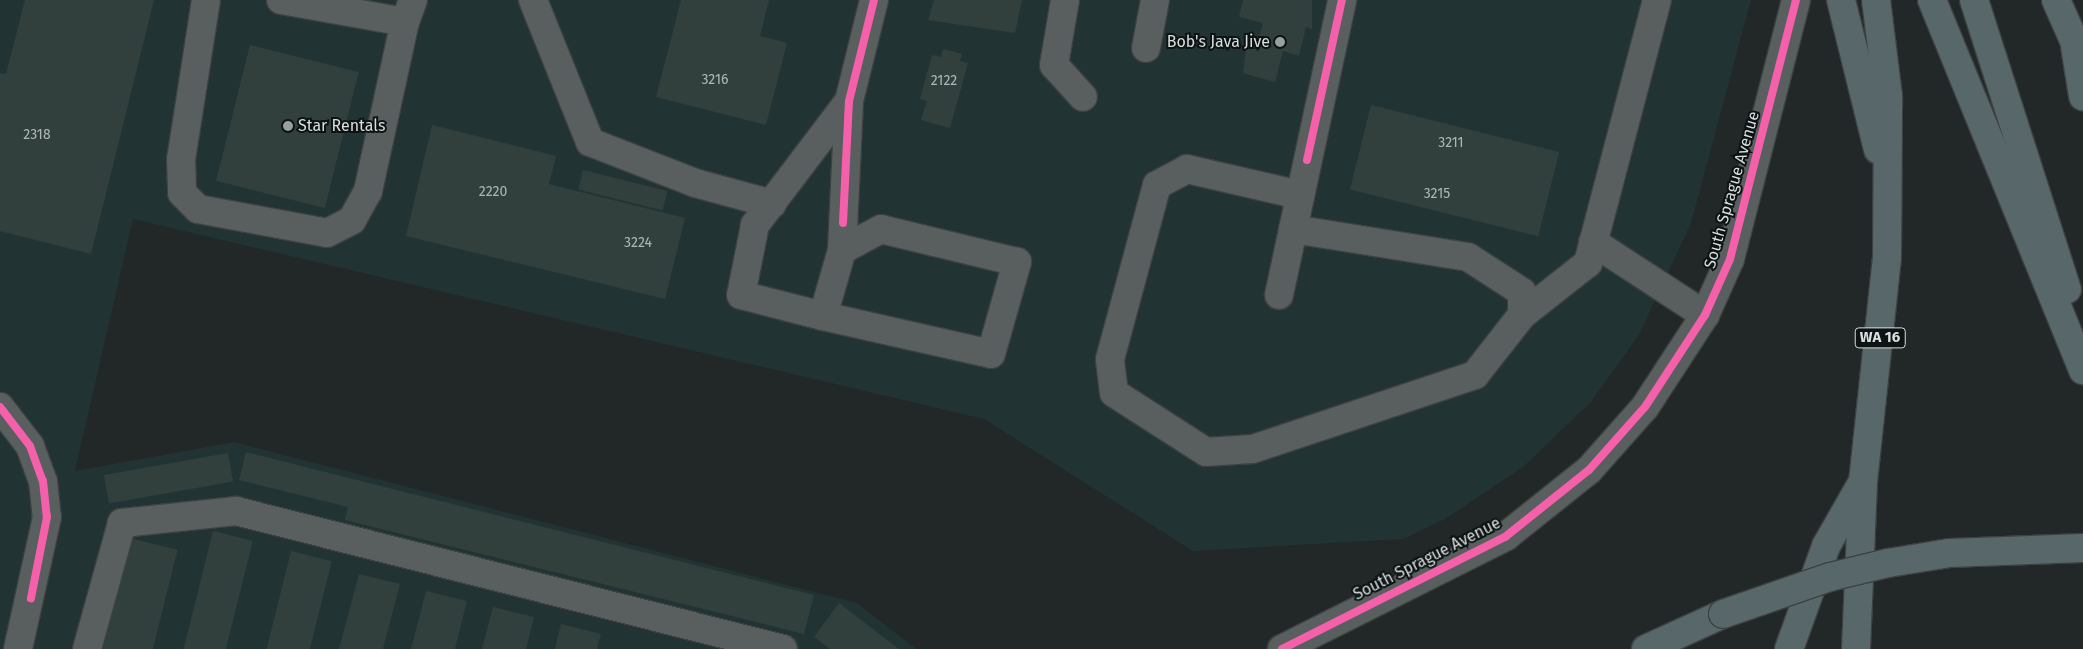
<!DOCTYPE html>
<style>
body{margin:0}
#map{position:relative;width:2083px;height:649px;overflow:hidden;background:#222727;font-family:"Fira Sans",sans-serif}
div>[style]{position:absolute}
.built>*{inset:0;background:#213333}
.building>*{inset:0;background:#32403d;transform-origin:0 0}
.roads{filter:drop-shadow(1px 0 #3d4141) drop-shadow(-1px 0 #3d4141) drop-shadow(0 1px #3d4141) drop-shadow(0 -1px #3d4141)}
.minor>*{height:28px;margin:-14px;padding:0 14px;transform-origin:14px;border-radius:14px;background:#595e5e}
.highway>*{height:28px;margin:-14px;padding:0 14px;transform-origin:14px;border-radius:14px;background:#586769}
.bridges{filter:drop-shadow(1px 0 #3d4141) drop-shadow(-1px 0 #3d4141) drop-shadow(0 1px #3d4141) drop-shadow(0 -1px #3d4141)}
.highway-bridge>*{height:28px;margin:-14px;padding:0 14px;transform-origin:14px;border-radius:14px;background:#586769}
.cycleway>*{height:8px;margin:-4px;padding:0 4px;transform-origin:4px;border-radius:4px;background:#f560ab}
.dots>*{width:14px;height:14px;translate:-50% -50%;box-sizing:border-box;border:2px solid #0d1212;border-radius:50%}
span{translate:-50% -50%;white-space:nowrap;text-align:center;line-height:1.15;-webkit-text-stroke:4px #0d1212;paint-order:stroke}
.number-label{font-size:14px;color:#aeb7b6}
.number-label span{-webkit-text-stroke-width:0}
.shield-label span{padding:1px 4px;background:#0d1212;border:1px solid;border-radius:4px;-webkit-text-stroke-width:0}
.shield-label{font-size:15px;color:#d8dfdf;font-weight:700}
.poi-label{font-size:16px;color:#d8dfdf}
.right{translate:-100% -50%;text-align:right}
.left{translate:0 -50%;text-align:left}
.street-label{font-size:16px;color:#d8dfdf}
</style>
<div id="map">
<div class="built">
<div style="clip-path:polygon(0 0,1751px 0,1691px 223px,1639px 335px,1591px 402px,1523px 467px,1445px 519px,1403px 539px,1193px 551px,984px 419px,133px 219px,75px 471px,234px 442px,857px 603px,916px 649px,0 649px)"></div>
</div>
<div class="building">
<div style="clip-path:polygon(25px 0,154px 0,91px 254px,0 231px,0 73px,6px 74px)"></div>
<div style="clip-path:polygon(681px 0,769px 0,760px 36px,787px 43px,766px 125px,656px 97px)"></div>
<div style="clip-path:polygon(934px 0,1022px 0,1015px 33px,928px 20px)"></div>
<div style="clip-path:polygon(1243px 0,1312px 0,1312px 29px,1306px 27px,1299px 56px,1283px 51px,1275px 82px,1243px 73px,1246px 48px,1254px 40px,1257px 44px,1263px 23px,1239px 17px)"></div>
<div style="left:250px;top:45px;width:112px;height:140px;rotate:14deg"></div>
<div style="clip-path:polygon(943px 49px,962px 54px,960px 61px,968px 63px,950px 128px,921px 120px,927px 101px,920px 99px,932px 55px,941px 57px)"></div>
<div style="left:1371px;top:105px;width:194px;height:87px;rotate:14deg"></div>
<div style="clip-path:polygon(432px 125px,556px 156px,549px 184px,685px 218px,665px 299px,406px 236px)"></div>
<div style="left:583px;top:170px;width:87px;height:20px;rotate:14deg"></div>
<div style="clip-path:polygon(246px 452px,814px 595px,804px 634px,345px 520px,348px 507px,239px 480px)"></div>
<div style="left:228px;top:453px;width:29px;height:126px;rotate:80deg"></div>
<div style="left:213px;top:531px;width:41px;height:122px;rotate:14deg"></div>
<div style="left:130px;top:538px;width:49px;height:114px;rotate:14deg"></div>
<div style="left:291px;top:551px;width:42px;height:101px;rotate:14deg"></div>
<div style="clip-path:polygon(359px 574px,400px 584px,383px 649px,339px 649px)"></div>
<div style="clip-path:polygon(426px 591px,467px 601px,455px 649px,411px 649px)"></div>
<div style="clip-path:polygon(839px 603px,899px 649px,830px 649px,814px 637px)"></div>
<div style="clip-path:polygon(493px 607px,534px 617px,526px 649px,482px 649px)"></div>
<div style="clip-path:polygon(561px 624px,601px 634px,597px 649px,555px 649px)"></div>
</div>
<div class="roads">
<div class="minor">
<div style="left:206px;top:0;width:161px;rotate:98.9deg"></div>
<div style="left:181px;top:159px;width:34px;rotate:88deg"></div>
<div style="left:182px;top:193px;width:23px;rotate:45deg"></div>
<div style="left:198px;top:209px;width:131px;rotate:10.5deg"></div>
<div style="left:327px;top:233px;width:28px;rotate:-27deg"></div>
<div style="left:352px;top:220px;width:33px;rotate:-61deg"></div>
<div style="left:368px;top:191px;width:173px;rotate:-77.7deg"></div>
<div style="left:405px;top:22px;width:126px;rotate:-169.9deg"></div>
<div style="left:533px;top:0;width:153px;rotate:68.1deg"></div>
<div style="left:590px;top:142px;width:113px;rotate:21.3deg"></div>
<div style="left:695px;top:183px;width:80px;rotate:15.3deg"></div>
<div style="left:1065px;top:0;width:66px;rotate:99.6deg"></div>
<div style="left:1054px;top:65px;width:43px;rotate:47.8deg"></div>
<div style="left:405px;top:22px;width:23px;rotate:-70deg"></div>
<div style="left:1146px;top:48px;width:49px;rotate:-79.4deg"></div>
<div style="left:849px;top:101px;width:156px;rotate:127.2deg"></div>
<div style="left:755px;top:225px;width:71px;rotate:101.3deg"></div>
<div style="left:741px;top:295px;width:85px;rotate:14.4deg"></div>
<div style="left:823px;top:316px;width:69px;rotate:-73.9deg"></div>
<div style="left:842px;top:250px;width:149px;rotate:-87.3deg"></div>
<div style="left:849px;top:101px;width:104px;rotate:-76.1deg"></div>
<div style="left:1293px;top:229px;width:177px;rotate:9.1deg"></div>
<div style="left:1468px;top:257px;width:64px;rotate:32.9deg"></div>
<div style="left:1522px;top:292px;width:23px;rotate:90deg"></div>
<div style="left:1522px;top:315px;width:76px;rotate:128.1deg"></div>
<div style="left:1475px;top:375px;width:235px;rotate:161.6deg"></div>
<div style="left:1252px;top:449px;width:46px;rotate:176.3deg"></div>
<div style="left:1206px;top:452px;width:109px;rotate:-147.3deg"></div>
<div style="left:1114px;top:393px;width:34px;rotate:-97deg"></div>
<div style="left:1110px;top:359px;width:180px;rotate:-74.9deg"></div>
<div style="left:1157px;top:185px;width:34px;rotate:-28deg"></div>
<div style="left:1187px;top:169px;width:116px;rotate:13deg"></div>
<div style="left:1593px;top:242px;width:134px;rotate:33.1deg"></div>
<div style="left:1279px;top:295px;width:302px;rotate:-77.9deg"></div>
<div style="left:1522px;top:315px;width:84px;rotate:-38.2deg"></div>
<div style="left:1588px;top:263px;width:272px;rotate:-75.3deg"></div>
<div style="left:823px;top:316px;width:172px;rotate:12.7deg"></div>
<div style="left:991px;top:354px;width:96px;rotate:-74.2deg"></div>
<div style="left:1017px;top:262px;width:140px;rotate:-166.4deg"></div>
<div style="left:881px;top:229px;width:44px;rotate:151.7deg"></div>
<div style="left:0;top:407px;width:49px;rotate:52.4deg"></div>
<div style="left:30px;top:446px;width:37px;rotate:70deg"></div>
<div style="left:43px;top:481px;width:36px;rotate:84deg"></div>
<div style="left:47px;top:517px;width:135px;rotate:102.4deg"></div>
<div style="left:87px;top:649px;width:131px;rotate:-74.5deg"></div>
<div style="left:122px;top:523px;width:115px;rotate:-6deg"></div>
<div style="left:236px;top:511px;width:564px;rotate:14.16deg"></div>
<div style="left:1282px;top:649px;width:250px;rotate:-26.7deg"></div>
<div style="left:1505px;top:537px;width:107px;rotate:-38.6deg"></div>
<div style="left:1589px;top:470px;width:84px;rotate:-48.4deg"></div>
<div style="left:1645px;top:407px;width:110px;rotate:-56.9deg"></div>
<div style="left:1705px;top:315px;width:61px;rotate:-65.9deg"></div>
<div style="left:1730px;top:259px;width:267px;rotate:-75.7deg"></div>
</div>
<div class="highway">
<div style="left:1841px;top:0;width:154px;rotate:76.1deg"></div>
<div style="left:1932px;top:0;width:400px;rotate:67.8deg"></div>
<div style="left:1974px;top:0;width:304px;rotate:72.2deg"></div>
<div style="left:2056px;top:0;width:67px;rotate:66.1deg"></div>
<div style="left:2075px;top:46px;width:51px;rotate:80.9deg"></div>
<div style="left:1646px;top:649px;width:85px;rotate:-24.4deg"></div>
<div style="left:1789px;top:649px;width:109px;rotate:-70.2deg"></div>
<div style="left:1826px;top:546px;width:73px;rotate:-60.3deg"></div>
<div style="left:1856px;top:649px;width:167px;rotate:-87.6deg"></div>
<div style="left:1863px;top:482px;width:225px;rotate:-83.9deg"></div>
<div style="left:1887px;top:258px;width:162px;rotate:-89.6deg"></div>
<div style="left:1888px;top:96px;width:97px;rotate:-97.1deg"></div>
</div>
</div>
<div class="bridges">
<div class="highway-bridge">
<div style="left:1723px;top:614px;width:113px;rotate:-19.1deg"></div>
<div style="left:1830px;top:577px;width:60px;rotate:-13.6deg"></div>
<div style="left:1888px;top:563px;width:63px;rotate:-9.2deg"></div>
<div style="left:1950px;top:553px;width:133px;rotate:-2.2deg"></div>
</div>
</div>
<div class="cycleway">
<div style="left:1307px;top:160px;width:164px;rotate:-77.7deg"></div>
<div style="left:843px;top:223px;width:122px;rotate:-87.2deg"></div>
<div style="left:849px;top:101px;width:104px;rotate:-76.1deg"></div>
<div style="left:0;top:407px;width:49px;rotate:52.4deg"></div>
<div style="left:30px;top:446px;width:37px;rotate:70deg"></div>
<div style="left:43px;top:481px;width:36px;rotate:84deg"></div>
<div style="left:47px;top:517px;width:83px;rotate:101.2deg"></div>
<div style="left:1282px;top:649px;width:250px;rotate:-26.7deg"></div>
<div style="left:1505px;top:537px;width:107px;rotate:-38.6deg"></div>
<div style="left:1589px;top:470px;width:84px;rotate:-48.4deg"></div>
<div style="left:1645px;top:407px;width:110px;rotate:-56.9deg"></div>
<div style="left:1705px;top:315px;width:61px;rotate:-65.9deg"></div>
<div style="left:1730px;top:259px;width:267px;rotate:-75.7deg"></div>
</div>
<div class="dots">
<div style="left:1280px;top:42px;background:#989f9f"></div>
<div style="left:288px;top:126px;background:#989f9f"></div>
</div>
<div class="number-label">
<span style="left:715px;top:80px">3216</span>
<span style="left:944px;top:81px">2122</span>
<span style="left:37px;top:135px">2318</span>
<span style="left:1451px;top:143px">3211</span>
<span style="left:493px;top:192px">2220</span>
<span style="left:1437px;top:194px">3215</span>
<span style="left:638px;top:243px">3224</span>
</div>
<div class="shield-label">
<span style="left:1880px;top:338px">WA 16</span>
</div>
<div class="poi-label">
<span class="right" style="left:1270px;top:42px">Bob's Java Jive</span>
<span class="left" style="left:298px;top:126px">Star Rentals</span>
</div>
<div class="street-label">
<span style="left:1732px;top:190px;rotate:-74deg">South Sprague Avenue</span>
<span style="left:1427px;top:559px;rotate:-27deg">South Sprague Avenue</span>
</div>
</div>
